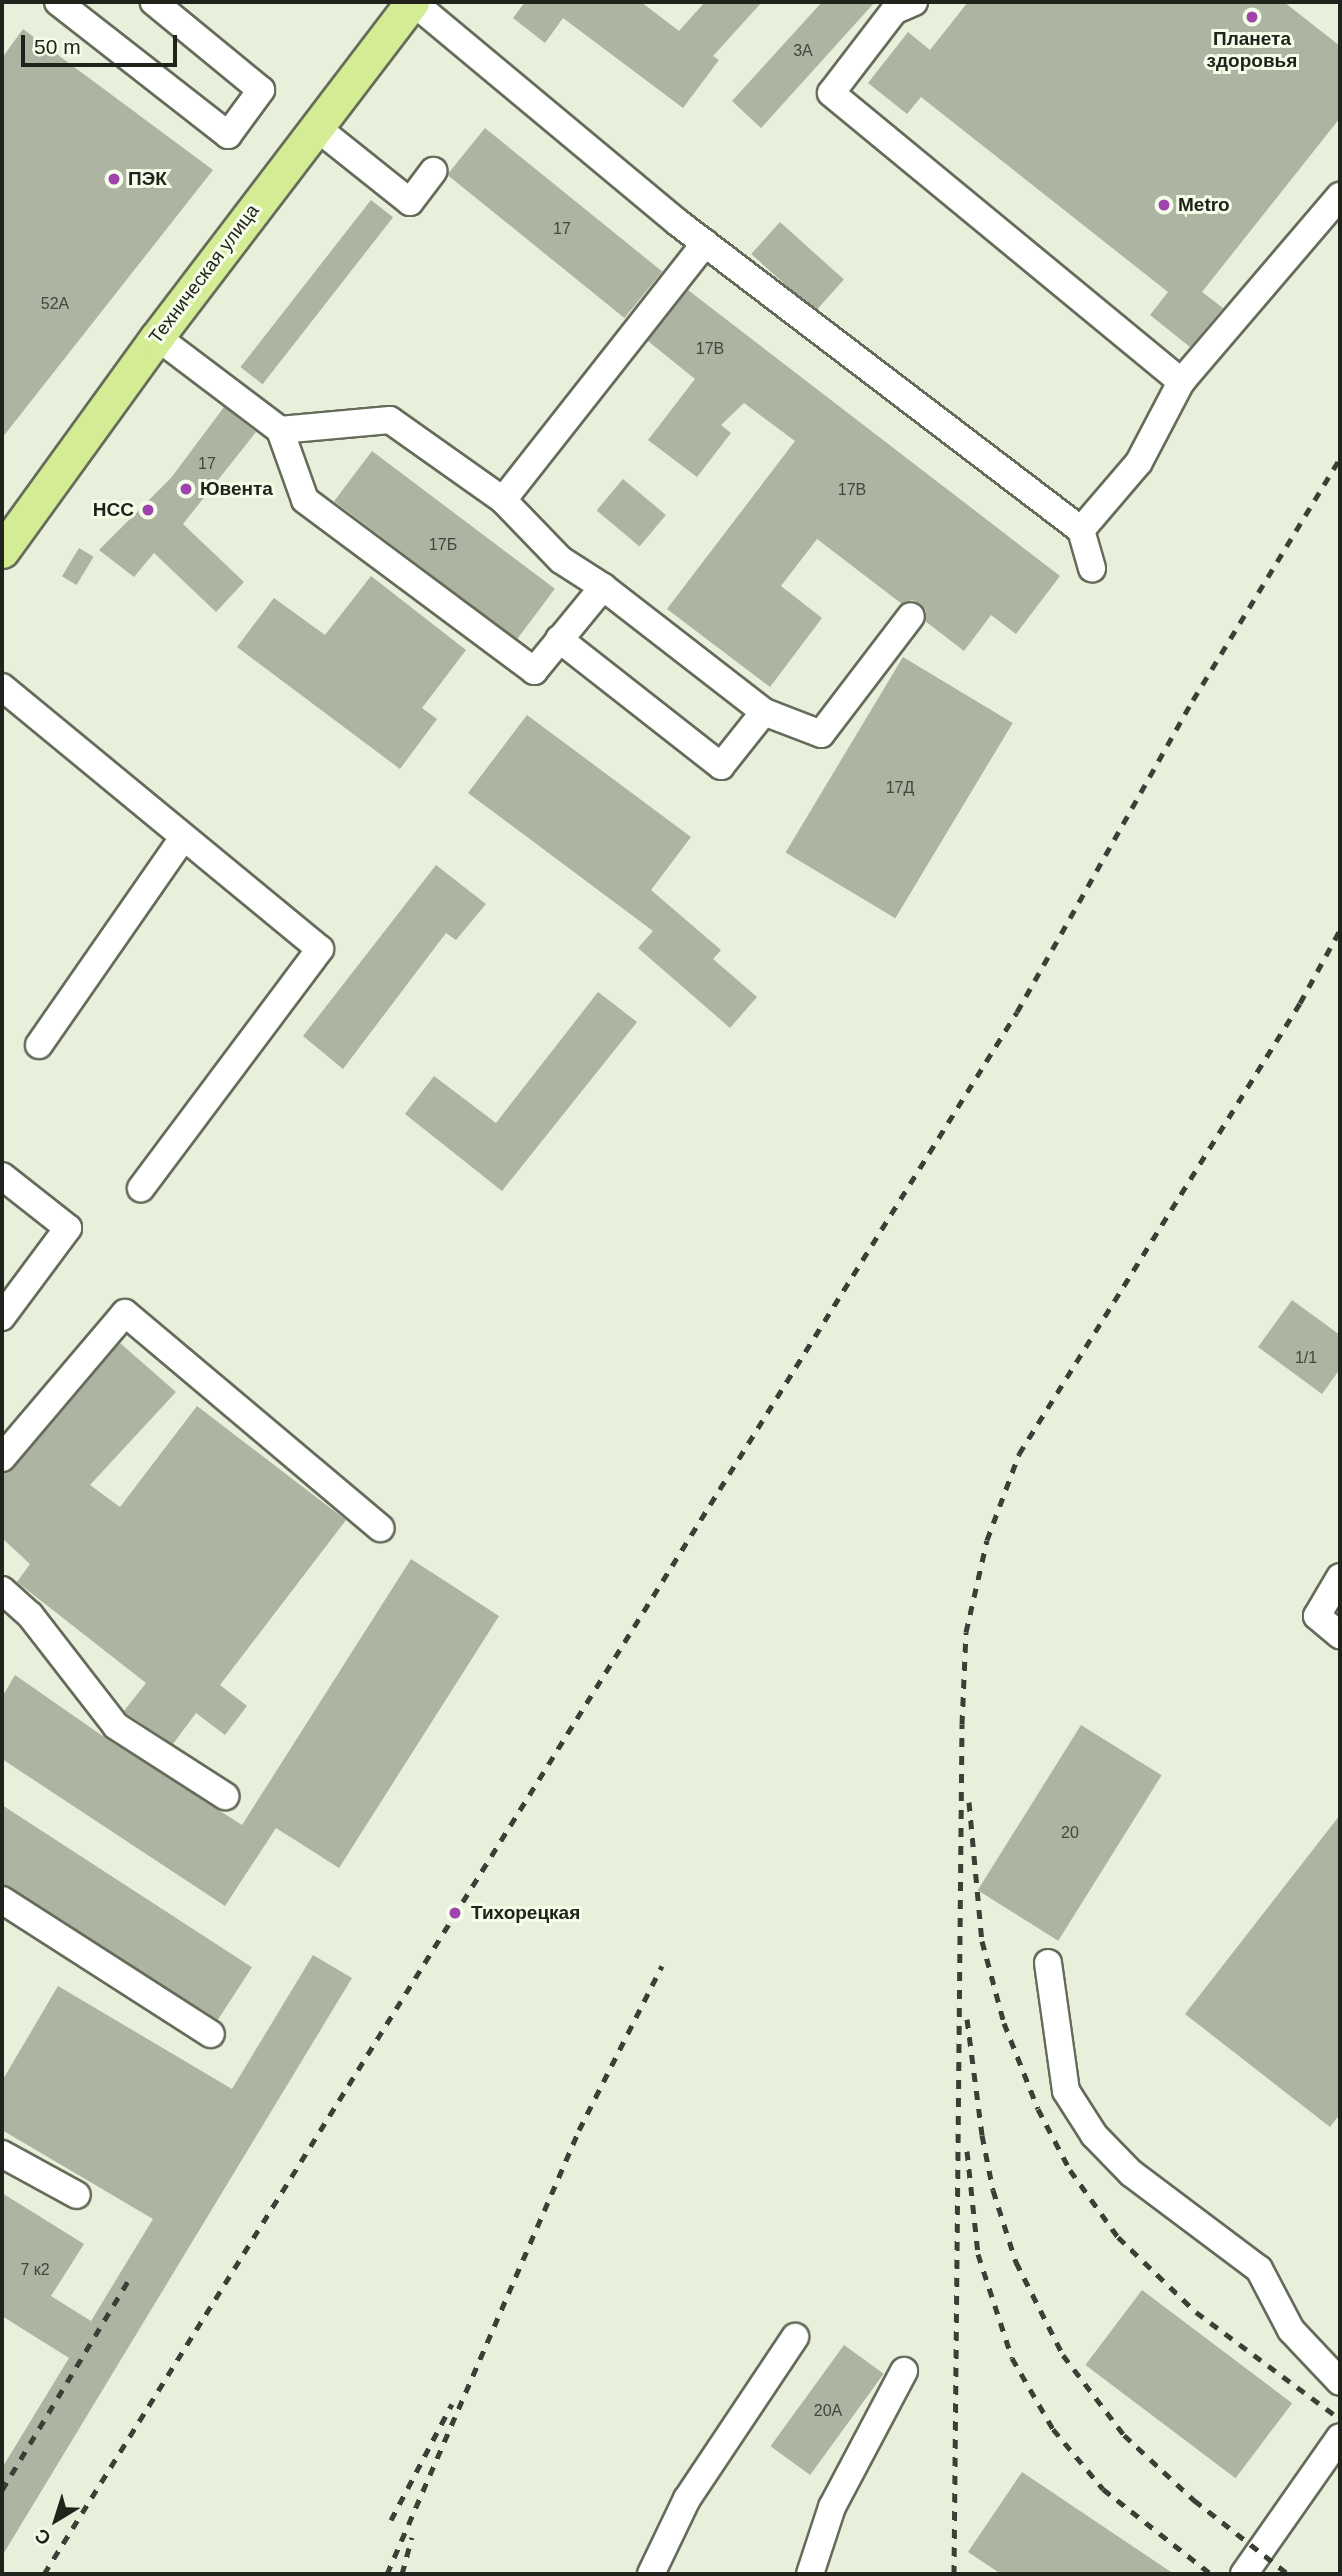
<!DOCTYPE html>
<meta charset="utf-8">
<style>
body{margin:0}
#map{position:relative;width:1342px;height:2576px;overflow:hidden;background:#e8efdb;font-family:Helvetica,sans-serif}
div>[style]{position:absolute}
.building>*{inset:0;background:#adb4a1;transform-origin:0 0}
.roads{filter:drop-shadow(2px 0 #656c5a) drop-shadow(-2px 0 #656c5a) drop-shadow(0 2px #656c5a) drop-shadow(0 -2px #656c5a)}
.minor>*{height:26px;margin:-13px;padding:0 13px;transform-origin:13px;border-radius:13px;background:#fff}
.major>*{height:33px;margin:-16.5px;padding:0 16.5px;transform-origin:16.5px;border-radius:16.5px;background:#d4ec93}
.rail>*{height:5px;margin-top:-2.5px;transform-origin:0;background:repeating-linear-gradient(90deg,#3c3f36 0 9px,transparent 0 18px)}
.dots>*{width:19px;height:19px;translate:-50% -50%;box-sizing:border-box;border:4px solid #f5fde8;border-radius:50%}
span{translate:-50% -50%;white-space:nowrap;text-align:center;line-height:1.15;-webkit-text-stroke:6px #f5fde8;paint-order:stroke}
.number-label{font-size:16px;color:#43473d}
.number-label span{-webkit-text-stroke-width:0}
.poi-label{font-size:19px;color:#20231c;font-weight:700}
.left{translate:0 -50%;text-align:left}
.right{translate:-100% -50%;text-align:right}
.street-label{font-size:19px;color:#20231c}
.frame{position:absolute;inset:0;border:4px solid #20231c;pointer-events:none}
.north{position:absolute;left:21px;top:2485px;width:70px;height:70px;-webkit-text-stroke:5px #f5fde8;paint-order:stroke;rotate:218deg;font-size:19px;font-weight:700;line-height:28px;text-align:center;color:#20231c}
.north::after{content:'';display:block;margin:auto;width:24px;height:32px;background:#20231c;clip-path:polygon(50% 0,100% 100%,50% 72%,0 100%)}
.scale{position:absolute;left:21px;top:35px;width:156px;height:32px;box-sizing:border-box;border:4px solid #20231c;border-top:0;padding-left:9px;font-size:21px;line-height:24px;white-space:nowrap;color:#20231c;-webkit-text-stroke:5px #f5fde8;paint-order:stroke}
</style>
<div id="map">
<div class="building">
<div style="clip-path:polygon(525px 2px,641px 2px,679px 31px,705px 2px,762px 2px,713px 56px,719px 60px,683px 108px,563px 18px,545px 43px,513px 18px)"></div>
<div style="clip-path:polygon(822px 2px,875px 2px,761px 128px,732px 101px)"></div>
<div style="clip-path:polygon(968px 2px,1284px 2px,1340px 46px,1340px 118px,1202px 292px,1223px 308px,1190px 347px,1150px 315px,1168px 292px,921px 97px,907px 114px,868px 83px,908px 32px,930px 50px)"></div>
<div style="clip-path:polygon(23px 29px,213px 170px,2px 438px,2px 58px)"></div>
<div style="left:485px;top:128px;width:228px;height:60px;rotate:39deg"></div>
<div style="left:371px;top:200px;width:28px;height:212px;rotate:38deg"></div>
<div style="left:780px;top:222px;width:86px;height:43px;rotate:42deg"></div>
<div style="clip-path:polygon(688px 290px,1060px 576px,1016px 634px,991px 615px,964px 651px,925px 621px,926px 611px,921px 604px,912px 600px,902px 604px,817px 539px,781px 586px,822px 618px,770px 687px,667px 609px,795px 441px,744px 403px,721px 425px,731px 433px,697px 477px,648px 440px,695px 379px,648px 341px)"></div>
<div style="clip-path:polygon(224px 407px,256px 432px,183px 524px,244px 582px,216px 612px,154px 553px,134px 577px,99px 550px,171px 478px)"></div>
<div style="left:372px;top:451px;width:229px;height:63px;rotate:37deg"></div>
<div style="left:623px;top:479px;width:56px;height:41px;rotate:40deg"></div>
<div style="left:79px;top:548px;width:17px;height:33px;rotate:31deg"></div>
<div style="clip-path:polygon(371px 576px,466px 650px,422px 708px,437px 719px,400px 769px,237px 647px,274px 598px,325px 635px)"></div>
<div style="left:903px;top:657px;width:128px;height:228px;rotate:31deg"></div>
<div style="clip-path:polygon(527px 715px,691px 837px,651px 890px,721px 950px,713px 959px,757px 997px,730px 1028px,638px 948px,653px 931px,468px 793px)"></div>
<div style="clip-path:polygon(436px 865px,486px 904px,456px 940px,446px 933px,343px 1069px,303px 1036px)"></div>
<div style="clip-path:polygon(598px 992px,637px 1022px,502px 1191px,405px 1114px,434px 1076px,496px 1123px)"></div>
<div style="clip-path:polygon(1292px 1300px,1340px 1335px,1340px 1369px,1322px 1394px,1258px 1347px)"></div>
<div style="clip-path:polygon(120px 1343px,176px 1392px,90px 1485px,120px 1507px,197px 1406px,346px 1520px,220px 1685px,247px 1706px,225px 1735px,196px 1713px,173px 1744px,127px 1714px,124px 1711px,146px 1683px,17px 1582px,30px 1564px,2px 1538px,2px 1473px,14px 1468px)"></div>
<div style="clip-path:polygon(411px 1559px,499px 1616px,339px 1868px,276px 1828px,225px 1906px,2px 1759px,2px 1697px,15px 1675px,107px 1739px,242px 1825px)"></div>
<div style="left:1081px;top:1725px;width:95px;height:195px;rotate:32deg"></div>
<div style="left:2px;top:1805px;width:298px;height:69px;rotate:33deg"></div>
<div style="clip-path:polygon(1340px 1815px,1340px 2114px,1330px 2127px,1185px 2014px)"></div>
<div style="clip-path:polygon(313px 1955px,352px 1978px,2px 2556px,2px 2468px,69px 2358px,2px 2316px,2px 2193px,84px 2244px,51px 2296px,91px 2321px,153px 2219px,2px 2130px,2px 2081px,58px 1986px,232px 2089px)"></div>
<div style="left:1142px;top:2290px;width:188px;height:94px;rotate:37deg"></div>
<div style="left:844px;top:2345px;width:49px;height:125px;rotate:36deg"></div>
<div style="clip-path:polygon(1022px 2472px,1174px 2574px,1001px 2574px,968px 2552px)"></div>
</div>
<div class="roads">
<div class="minor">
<div style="left:58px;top:2px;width:216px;rotate:38deg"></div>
<div style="left:228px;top:135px;width:56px;rotate:-53.7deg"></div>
<div style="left:261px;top:90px;width:139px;rotate:-140.6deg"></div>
<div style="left:413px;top:2px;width:344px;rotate:39.8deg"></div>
<div style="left:677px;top:222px;width:508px;rotate:37.32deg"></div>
<div style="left:1081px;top:530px;width:40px;rotate:74deg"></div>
<div style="left:914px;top:2px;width:22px;rotate:156deg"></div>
<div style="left:894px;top:11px;width:103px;rotate:127.5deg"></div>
<div style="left:831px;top:93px;width:454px;rotate:39.5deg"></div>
<div style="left:316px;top:127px;width:120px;rotate:38.6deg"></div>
<div style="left:410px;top:202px;width:39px;rotate:-53deg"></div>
<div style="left:157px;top:337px;width:154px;rotate:37.1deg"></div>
<div style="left:280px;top:430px;width:74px;rotate:70.3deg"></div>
<div style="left:305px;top:500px;width:286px;rotate:36.7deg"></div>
<div style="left:534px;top:671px;width:109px;rotate:-50.6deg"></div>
<div style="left:603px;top:587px;width:204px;rotate:37.8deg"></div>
<div style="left:764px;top:712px;width:61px;rotate:21.1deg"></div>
<div style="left:821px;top:734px;width:148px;rotate:-52.7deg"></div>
<div style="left:280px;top:430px;width:110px;rotate:-5.2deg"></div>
<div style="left:390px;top:420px;width:138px;rotate:35.3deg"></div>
<div style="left:503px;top:500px;width:83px;rotate:46deg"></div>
<div style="left:561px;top:560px;width:50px;rotate:32.7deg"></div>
<div style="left:503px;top:500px;width:327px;rotate:-51.8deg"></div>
<div style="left:1081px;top:530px;width:89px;rotate:-49.5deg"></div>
<div style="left:1139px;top:462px;width:90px;rotate:-62.3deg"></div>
<div style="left:1181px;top:382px;width:245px;rotate:-49.5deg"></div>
<div style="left:559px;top:639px;width:206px;rotate:38.1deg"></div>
<div style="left:721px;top:766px;width:69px;rotate:-51.5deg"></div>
<div style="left:2px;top:687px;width:412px;rotate:39.5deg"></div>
<div style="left:320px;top:949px;width:299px;rotate:126.8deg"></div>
<div style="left:39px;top:1045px;width:252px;rotate:-55.2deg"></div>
<div style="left:2px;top:1176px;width:84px;rotate:38.2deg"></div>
<div style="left:68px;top:1228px;width:111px;rotate:126.6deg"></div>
<div style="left:2px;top:1458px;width:190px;rotate:-49.7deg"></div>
<div style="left:125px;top:1313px;width:334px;rotate:40.1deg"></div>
<div style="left:1340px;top:1577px;width:45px;rotate:120.5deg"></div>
<div style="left:1317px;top:1616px;width:30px;rotate:40deg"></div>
<div style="left:2px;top:1590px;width:38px;rotate:42deg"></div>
<div style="left:30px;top:1615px;width:140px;rotate:52.2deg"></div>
<div style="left:116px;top:1726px;width:130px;rotate:32.7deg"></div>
<div style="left:2px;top:1900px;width:248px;rotate:32.7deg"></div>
<div style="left:1048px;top:1963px;width:129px;rotate:82deg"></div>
<div style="left:1066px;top:2091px;width:52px;rotate:57.5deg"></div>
<div style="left:1094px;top:2135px;width:53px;rotate:45.8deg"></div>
<div style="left:1131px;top:2173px;width:160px;rotate:36.9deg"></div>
<div style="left:1259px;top:2269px;width:69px;rotate:62.3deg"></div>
<div style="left:1291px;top:2330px;width:71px;rotate:46.7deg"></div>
<div style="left:2px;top:2154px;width:85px;rotate:28.7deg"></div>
<div style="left:651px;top:2574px;width:83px;rotate:-64.4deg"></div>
<div style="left:687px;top:2499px;width:195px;rotate:-56.3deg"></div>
<div style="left:810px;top:2574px;width:71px;rotate:-71.8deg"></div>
<div style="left:832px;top:2507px;width:154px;rotate:-62.1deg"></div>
<div style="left:1244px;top:2574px;width:167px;rotate:-55deg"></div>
</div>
<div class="major">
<div style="left:2px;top:551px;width:264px;rotate:-54.1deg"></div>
<div style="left:157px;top:337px;width:421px;rotate:-52.7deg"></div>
</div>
</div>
<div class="rail">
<div style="left:969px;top:1802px;width:140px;rotate:84.7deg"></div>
<div style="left:982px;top:1941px;width:85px;rotate:75deg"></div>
<div style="left:1004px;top:2023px;width:92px;rotate:68.4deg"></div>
<div style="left:1038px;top:2109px;width:69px;rotate:62.3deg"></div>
<div style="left:1070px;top:2170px;width:82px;rotate:54.4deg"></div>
<div style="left:1118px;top:2237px;width:108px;rotate:43.9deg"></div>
<div style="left:1196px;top:2312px;width:179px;rotate:36.6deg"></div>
<div style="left:967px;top:2019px;width:117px;rotate:82.6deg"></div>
<div style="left:982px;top:2135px;width:56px;rotate:78.7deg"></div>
<div style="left:993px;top:2190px;width:76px;rotate:72.3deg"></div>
<div style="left:1016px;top:2262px;width:104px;rotate:63.2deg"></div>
<div style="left:1063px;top:2355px;width:101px;rotate:52.7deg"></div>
<div style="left:1124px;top:2435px;width:96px;rotate:42.9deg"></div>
<div style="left:1194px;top:2500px;width:120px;rotate:38.2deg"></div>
<div style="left:967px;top:2151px;width:104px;rotate:83.9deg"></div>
<div style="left:978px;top:2254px;width:109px;rotate:71.9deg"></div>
<div style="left:1012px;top:2358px;width:82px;rotate:60deg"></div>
<div style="left:1053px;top:2429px;width:78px;rotate:50.2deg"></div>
<div style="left:1103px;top:2489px;width:137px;rotate:38.2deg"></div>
<div style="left:2px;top:2490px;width:244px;rotate:-58.9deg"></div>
<div style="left:391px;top:2520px;width:131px;rotate:-62.3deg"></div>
<div style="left:44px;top:2574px;width:1840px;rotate:-58.08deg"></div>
<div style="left:1017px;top:1012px;width:358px;rotate:-60.6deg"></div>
<div style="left:1193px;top:700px;width:283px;rotate:-58.7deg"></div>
<div style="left:387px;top:2574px;width:484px;rotate:-66.6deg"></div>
<div style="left:579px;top:2130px;width:184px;rotate:-63.2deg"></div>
<div style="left:402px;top:2574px;width:38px;rotate:-75deg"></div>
<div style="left:954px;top:2574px;width:850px;rotate:-89.46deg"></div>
<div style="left:962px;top:1724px;width:92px;rotate:-87.5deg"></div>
<div style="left:966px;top:1632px;width:94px;rotate:-77.1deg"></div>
<div style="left:987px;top:1540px;width:92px;rotate:-69.6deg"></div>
<div style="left:1019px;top:1454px;width:531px;rotate:-58.07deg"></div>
<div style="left:1300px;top:1003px;width:83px;rotate:-61.3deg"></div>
</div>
<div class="dots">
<div style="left:1252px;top:17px;background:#9f43ad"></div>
<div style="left:114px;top:179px;background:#9f43ad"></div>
<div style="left:1164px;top:205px;background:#9f43ad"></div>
<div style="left:186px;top:489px;background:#9f43ad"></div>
<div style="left:148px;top:510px;background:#9f43ad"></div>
<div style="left:455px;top:1913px;background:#9f43ad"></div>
</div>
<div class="number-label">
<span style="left:803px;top:51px">3А</span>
<span style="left:562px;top:229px">17</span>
<span style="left:55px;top:304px">52А</span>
<span style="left:710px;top:349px">17В</span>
<span style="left:207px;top:464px">17</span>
<span style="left:852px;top:490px">17В</span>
<span style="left:443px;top:545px">17Б</span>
<span style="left:900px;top:788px">17Д</span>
<span style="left:1306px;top:1358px">1/1</span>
<span style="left:1070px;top:1833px">20</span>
<span style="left:35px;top:2270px">7 к2</span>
<span style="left:828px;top:2411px">20А</span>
</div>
<div class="poi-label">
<span style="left:1252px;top:50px">Планета<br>здоровья</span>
<span class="left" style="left:128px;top:179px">ПЭК</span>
<span class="left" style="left:1178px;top:205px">Metro</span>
<span class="left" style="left:200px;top:489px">Ювента</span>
<span class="right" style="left:134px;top:510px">НСС</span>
<span class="left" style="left:471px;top:1913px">Тихорецкая</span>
</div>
<div class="street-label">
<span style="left:204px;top:274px;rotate:-53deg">Техническая улица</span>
</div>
<div class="frame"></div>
<div class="north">С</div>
<div class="scale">50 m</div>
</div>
